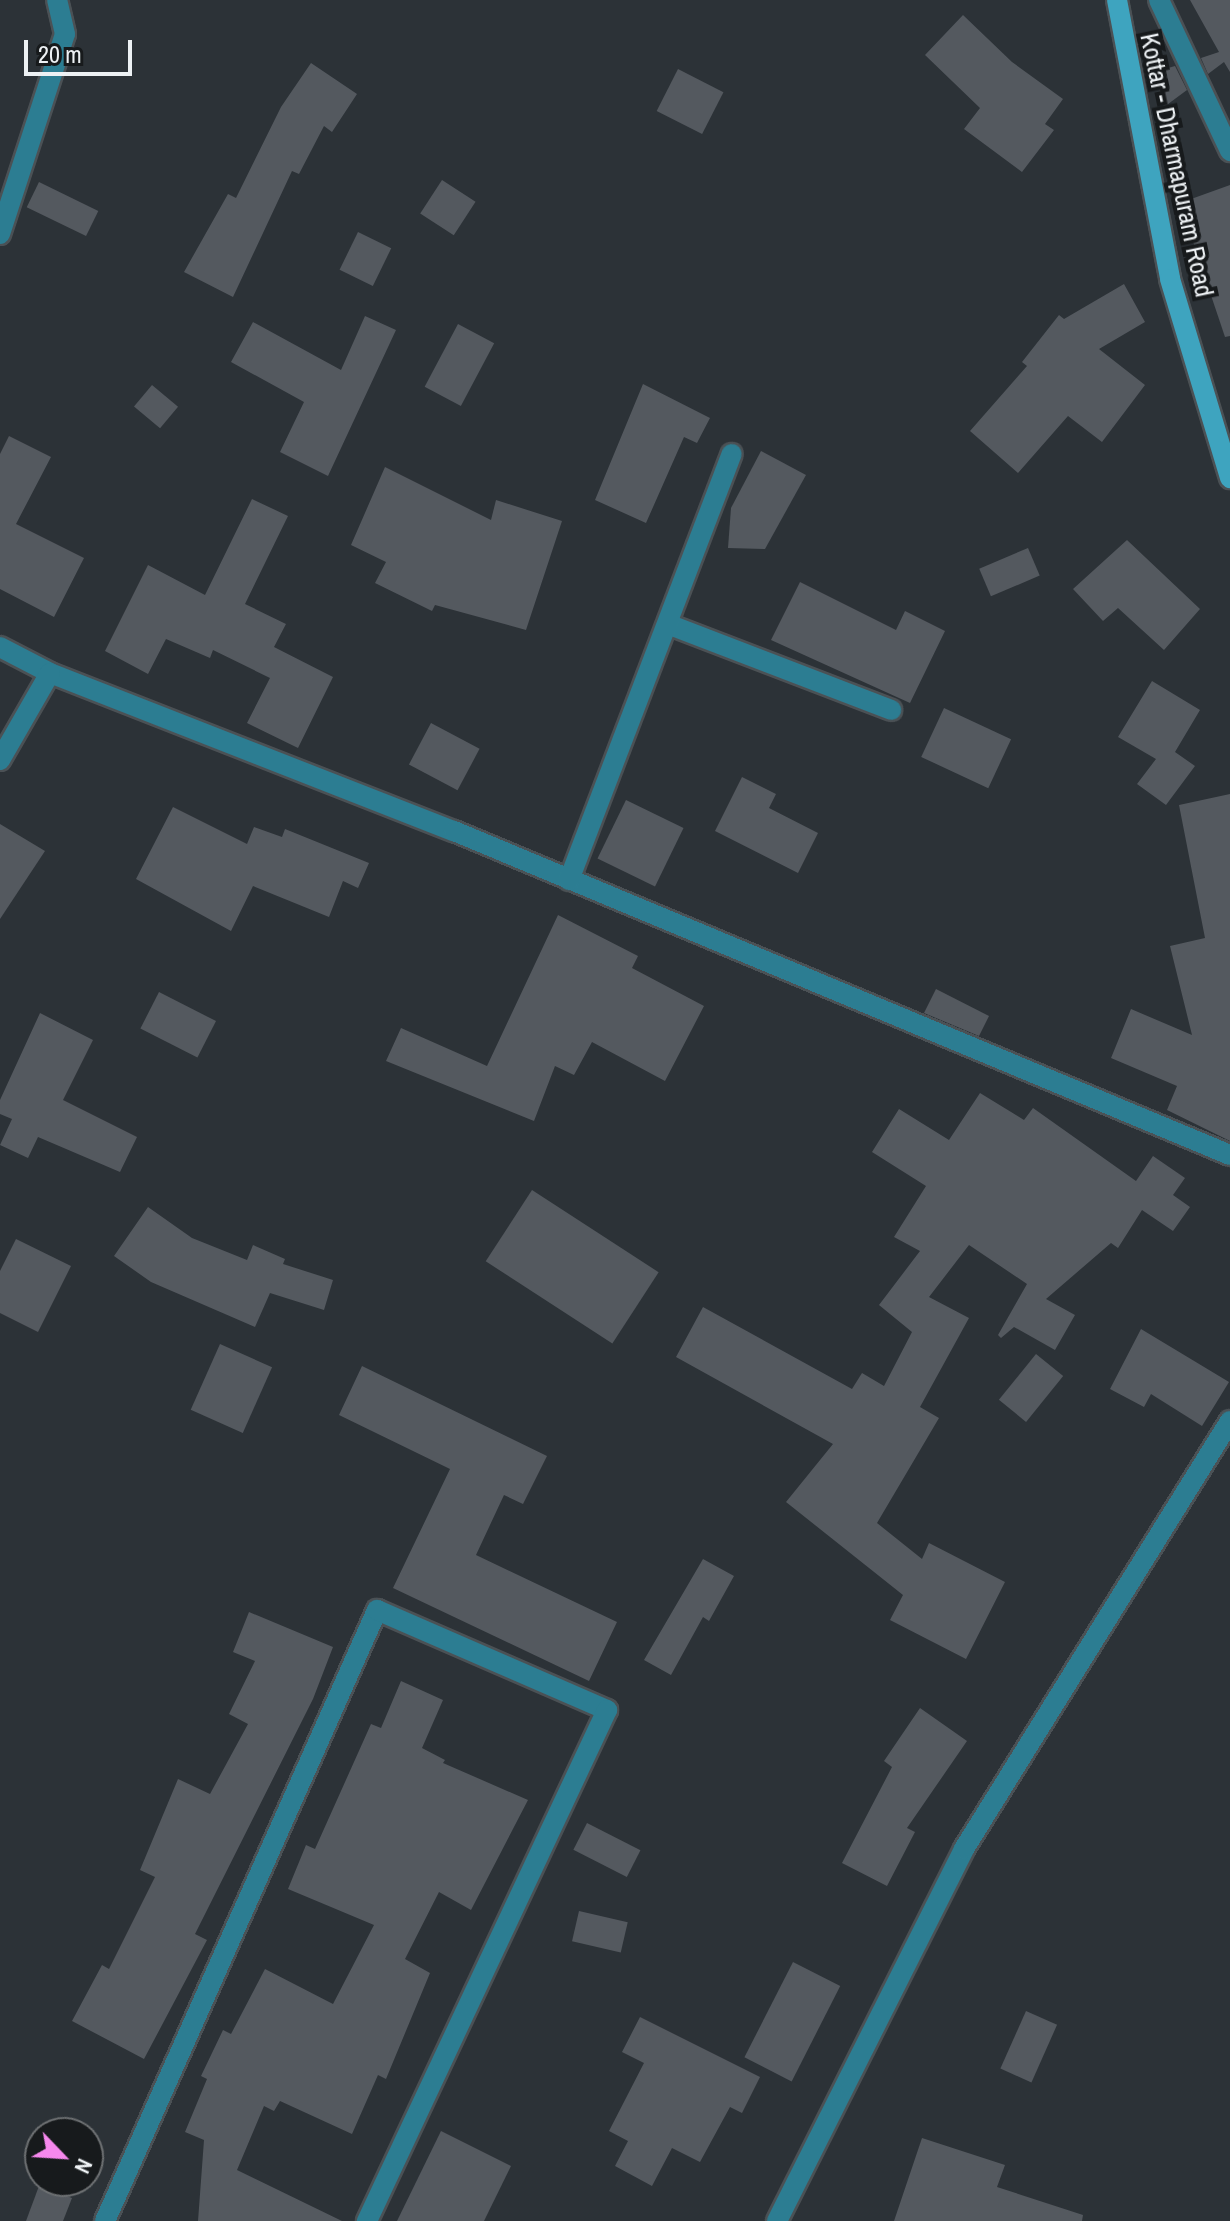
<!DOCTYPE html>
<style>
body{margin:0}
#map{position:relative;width:1230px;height:2221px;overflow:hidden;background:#2c3237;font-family:"Archivo Narrow",sans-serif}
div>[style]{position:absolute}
.building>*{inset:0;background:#54595f;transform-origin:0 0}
.roads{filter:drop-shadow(2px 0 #4b5155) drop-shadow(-2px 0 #4b5155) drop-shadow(0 2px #4b5155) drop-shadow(0 -2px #4b5155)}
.minor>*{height:20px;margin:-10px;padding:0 10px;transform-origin:10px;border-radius:10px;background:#2c7d92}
.secondary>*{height:20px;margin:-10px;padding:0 10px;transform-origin:10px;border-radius:10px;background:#3ea4bf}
span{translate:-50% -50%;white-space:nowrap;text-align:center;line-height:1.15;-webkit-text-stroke:8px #171a1c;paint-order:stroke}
.street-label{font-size:26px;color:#edf1f4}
.north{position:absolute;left:24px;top:2117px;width:80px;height:80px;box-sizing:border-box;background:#171a1c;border:2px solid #6d7072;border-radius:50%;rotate:115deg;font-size:22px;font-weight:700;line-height:32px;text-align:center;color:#edf1f4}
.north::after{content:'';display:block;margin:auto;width:28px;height:36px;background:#f688ed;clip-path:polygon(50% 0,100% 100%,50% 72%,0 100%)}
.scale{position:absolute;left:24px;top:40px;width:108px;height:36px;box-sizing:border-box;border:4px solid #edf1f4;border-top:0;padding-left:10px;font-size:24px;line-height:28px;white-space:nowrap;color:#edf1f4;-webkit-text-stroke:6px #171a1c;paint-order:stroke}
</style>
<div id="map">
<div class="building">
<div style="clip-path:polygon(1190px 0,1230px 0,1230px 72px,1224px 62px,1208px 74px,1201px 58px,1219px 52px)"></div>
<div style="clip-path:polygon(963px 15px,1012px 62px,1063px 99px,1045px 124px,1054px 130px,1022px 172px,964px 129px,980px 108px,925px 55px)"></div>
<div style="clip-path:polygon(311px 63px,357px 94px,332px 132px,324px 126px,299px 174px,292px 171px,233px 297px,184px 272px,228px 194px,236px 198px,281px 107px)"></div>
<div style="clip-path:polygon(1175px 66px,1187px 90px,1164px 107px,1154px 72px)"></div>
<div style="left:678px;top:69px;width:51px;height:47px;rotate:27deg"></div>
<div style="left:442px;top:180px;width:40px;height:40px;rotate:33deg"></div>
<div style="left:39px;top:182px;width:66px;height:28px;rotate:26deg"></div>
<div style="clip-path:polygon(1230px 185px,1230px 336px,1225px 337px,1180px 203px)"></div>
<div style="left:358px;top:232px;width:37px;height:42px;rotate:26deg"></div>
<div style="clip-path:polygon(1124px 284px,1145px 322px,1099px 349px,1145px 385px,1102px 442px,1068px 416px,1018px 473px,970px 431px,1027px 366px,1022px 362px,1059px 315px,1064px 319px)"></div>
<div style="clip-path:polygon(365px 316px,396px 330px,328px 476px,280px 452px,304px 402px,231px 362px,253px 322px,341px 370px)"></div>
<div style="left:458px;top:324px;width:41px;height:71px;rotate:28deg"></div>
<div style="clip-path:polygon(643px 384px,710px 418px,697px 443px,684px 437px,646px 523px,595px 500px)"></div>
<div style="left:152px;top:385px;width:34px;height:28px;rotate:40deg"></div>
<div style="clip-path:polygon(9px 436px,51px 457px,16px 524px,84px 558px,54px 617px,0 589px,0 454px)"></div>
<div style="clip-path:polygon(761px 451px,806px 475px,765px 549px,728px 548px,731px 508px)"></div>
<div style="clip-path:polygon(385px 467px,491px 520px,496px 500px,562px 521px,526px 630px,435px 605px,432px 611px,375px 583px,386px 562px,351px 545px)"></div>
<div style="clip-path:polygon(252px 499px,288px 516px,245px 604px,286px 624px,274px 647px,333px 677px,298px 748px,247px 723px,270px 678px,213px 650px,210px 658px,166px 639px,148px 674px,105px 651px,148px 565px,205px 595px)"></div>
<div style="clip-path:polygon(1127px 540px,1200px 609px,1164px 650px,1118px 608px,1103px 621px,1073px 589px)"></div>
<div style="left:1028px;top:548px;width:30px;height:53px;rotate:67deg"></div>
<div style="clip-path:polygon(800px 582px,896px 630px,905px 611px,945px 631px,910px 703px,771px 640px)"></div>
<div style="clip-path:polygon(1152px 681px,1200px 710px,1175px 752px,1195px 766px,1166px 805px,1137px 784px,1156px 759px,1118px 737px)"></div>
<div style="left:944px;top:708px;width:74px;height:54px;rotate:25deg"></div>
<div style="left:431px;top:723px;width:55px;height:47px;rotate:28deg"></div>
<div style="clip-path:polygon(742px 777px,776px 794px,769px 808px,818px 833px,798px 873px,715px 831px)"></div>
<div style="clip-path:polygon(1230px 794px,1230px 1141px,1167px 1110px,1177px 1086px,1111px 1058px,1131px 1009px,1192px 1035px,1170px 946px,1205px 938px,1179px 805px)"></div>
<div style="left:626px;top:800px;width:64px;height:65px;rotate:26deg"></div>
<div style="clip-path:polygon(173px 807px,247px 844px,254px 827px,282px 837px,285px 829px,369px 863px,358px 888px,343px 881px,329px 917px,253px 886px,231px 931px,136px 879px)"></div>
<div style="clip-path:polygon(0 824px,45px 851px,0 919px)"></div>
<div style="clip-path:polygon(558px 915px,638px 956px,632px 968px,704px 1006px,665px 1081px,592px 1042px,574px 1075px,555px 1066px,534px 1121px,386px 1061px,401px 1028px,487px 1066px)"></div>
<div style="clip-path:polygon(936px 989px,989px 1016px,979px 1036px,924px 1013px)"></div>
<div style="left:159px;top:992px;width:64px;height:41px;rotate:27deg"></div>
<div style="clip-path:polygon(40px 1013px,93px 1040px,63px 1100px,137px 1137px,120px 1172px,38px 1137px,28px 1158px,0 1145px,12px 1119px,0 1114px,0 1100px)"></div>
<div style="clip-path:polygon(980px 1093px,1024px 1120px,1033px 1108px,1136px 1181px,1153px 1156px,1185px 1178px,1173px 1195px,1190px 1207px,1173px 1231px,1142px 1210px,1118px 1248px,1111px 1243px,1046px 1299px,1075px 1315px,1055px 1350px,1014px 1327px,1001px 1338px,998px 1335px,1027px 1284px,969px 1245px,929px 1297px,969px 1318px,920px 1407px,939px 1418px,877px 1523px,922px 1559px,929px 1543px,1005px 1582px,966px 1659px,890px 1620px,903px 1595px,786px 1502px,833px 1444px,676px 1357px,703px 1307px,852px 1389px,862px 1373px,884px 1386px,912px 1332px,879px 1305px,920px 1251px,894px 1237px,926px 1186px,872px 1152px,899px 1109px,949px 1140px)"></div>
<div style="left:532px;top:1190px;width:151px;height:85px;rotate:33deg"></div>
<div style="clip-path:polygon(148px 1207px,192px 1238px,247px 1260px,253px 1245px,285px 1259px,283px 1264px,333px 1280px,324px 1310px,270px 1293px,255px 1327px,151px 1282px,114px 1256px)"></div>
<div style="clip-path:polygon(16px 1239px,71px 1266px,38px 1332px,0 1313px,0 1271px)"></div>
<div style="clip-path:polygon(1141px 1329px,1229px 1382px,1202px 1426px,1151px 1394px,1144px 1407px,1110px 1389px)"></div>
<div style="left:220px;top:1344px;width:57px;height:72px;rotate:24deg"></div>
<div style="left:1036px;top:1354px;width:35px;height:59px;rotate:39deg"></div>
<div style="clip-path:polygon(362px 1366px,547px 1456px,523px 1504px,504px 1495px,476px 1555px,617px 1622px,589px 1681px,393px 1588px,450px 1469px,339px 1415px)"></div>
<div style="clip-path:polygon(703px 1559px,734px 1576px,709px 1621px,703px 1617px,671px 1675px,644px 1660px)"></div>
<div style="clip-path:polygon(249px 1612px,333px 1647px,313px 1699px,195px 1934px,207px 1940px,144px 2059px,72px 2021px,102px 1965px,109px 1969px,155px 1877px,140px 1870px,178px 1779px,210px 1794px,248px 1724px,229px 1714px,255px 1661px,233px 1652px)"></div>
<div style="clip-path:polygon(401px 1681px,443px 1700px,422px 1748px,445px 1760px,443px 1763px,528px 1800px,471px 1910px,439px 1892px,405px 1959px,430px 1973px,386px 2079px,378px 2075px,352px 2134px,280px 2101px,274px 2111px,264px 2106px,237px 2170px,342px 2221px,198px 2221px,204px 2140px,185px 2132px,207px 2079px,201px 2076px,223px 2030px,231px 2034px,265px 1969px,333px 2004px,374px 1925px,288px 1889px,306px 1845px,315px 1849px,371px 1724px,381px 1728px)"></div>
<div style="clip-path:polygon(920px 1708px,967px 1741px,907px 1828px,915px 1832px,887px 1886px,842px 1863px,892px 1767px,884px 1761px)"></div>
<div style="left:587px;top:1823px;width:60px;height:30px;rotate:27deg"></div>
<div style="left:579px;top:1911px;width:50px;height:31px;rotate:13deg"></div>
<div style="left:793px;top:1962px;width:53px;height:107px;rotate:27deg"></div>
<div style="left:1026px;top:2011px;width:34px;height:63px;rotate:24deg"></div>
<div style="clip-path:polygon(640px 2017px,760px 2077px,742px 2113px,730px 2107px,700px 2162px,672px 2148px,652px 2186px,615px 2166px,628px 2141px,609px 2131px,644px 2063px,622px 2052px)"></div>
<div style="clip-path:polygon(441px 2131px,511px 2166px,484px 2221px,397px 2221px)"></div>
<div style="clip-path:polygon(922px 2138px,1005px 2165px,997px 2187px,1083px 2215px,1082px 2221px,894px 2221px)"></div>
<div style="clip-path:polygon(39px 2186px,72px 2198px,63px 2221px,26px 2221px)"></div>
</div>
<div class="roads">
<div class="minor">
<div style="left:1159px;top:0;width:167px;rotate:64.8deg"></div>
<div style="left:0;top:234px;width:210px;rotate:-72deg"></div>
<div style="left:65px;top:34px;width:35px;rotate:-103deg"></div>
<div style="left:670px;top:625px;width:237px;rotate:21deg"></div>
<div style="left:0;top:647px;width:56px;rotate:27.5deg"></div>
<div style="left:50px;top:673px;width:434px;rotate:21.4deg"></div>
<div style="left:454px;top:831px;width:841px;rotate:22.66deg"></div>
<div style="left:0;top:760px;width:100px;rotate:-60.1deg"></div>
<div style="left:569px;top:880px;width:456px;rotate:-69.1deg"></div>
<div style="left:105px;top:2221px;width:669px;rotate:-66deg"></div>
<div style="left:377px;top:1610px;width:251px;rotate:23.5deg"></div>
<div style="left:607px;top:1710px;width:565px;rotate:115.16deg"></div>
<div style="left:777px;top:2221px;width:416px;rotate:-63.3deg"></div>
<div style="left:964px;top:1849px;width:504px;rotate:-58.14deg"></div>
</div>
<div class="secondary">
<div style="left:1117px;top:0;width:284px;rotate:79.2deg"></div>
<div style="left:1170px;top:279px;width:208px;rotate:73.2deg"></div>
</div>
</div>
<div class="street-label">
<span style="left:1177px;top:165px;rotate:78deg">Kottar - Dharmapuram Road</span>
</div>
<div class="north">N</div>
<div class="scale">20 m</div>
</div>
